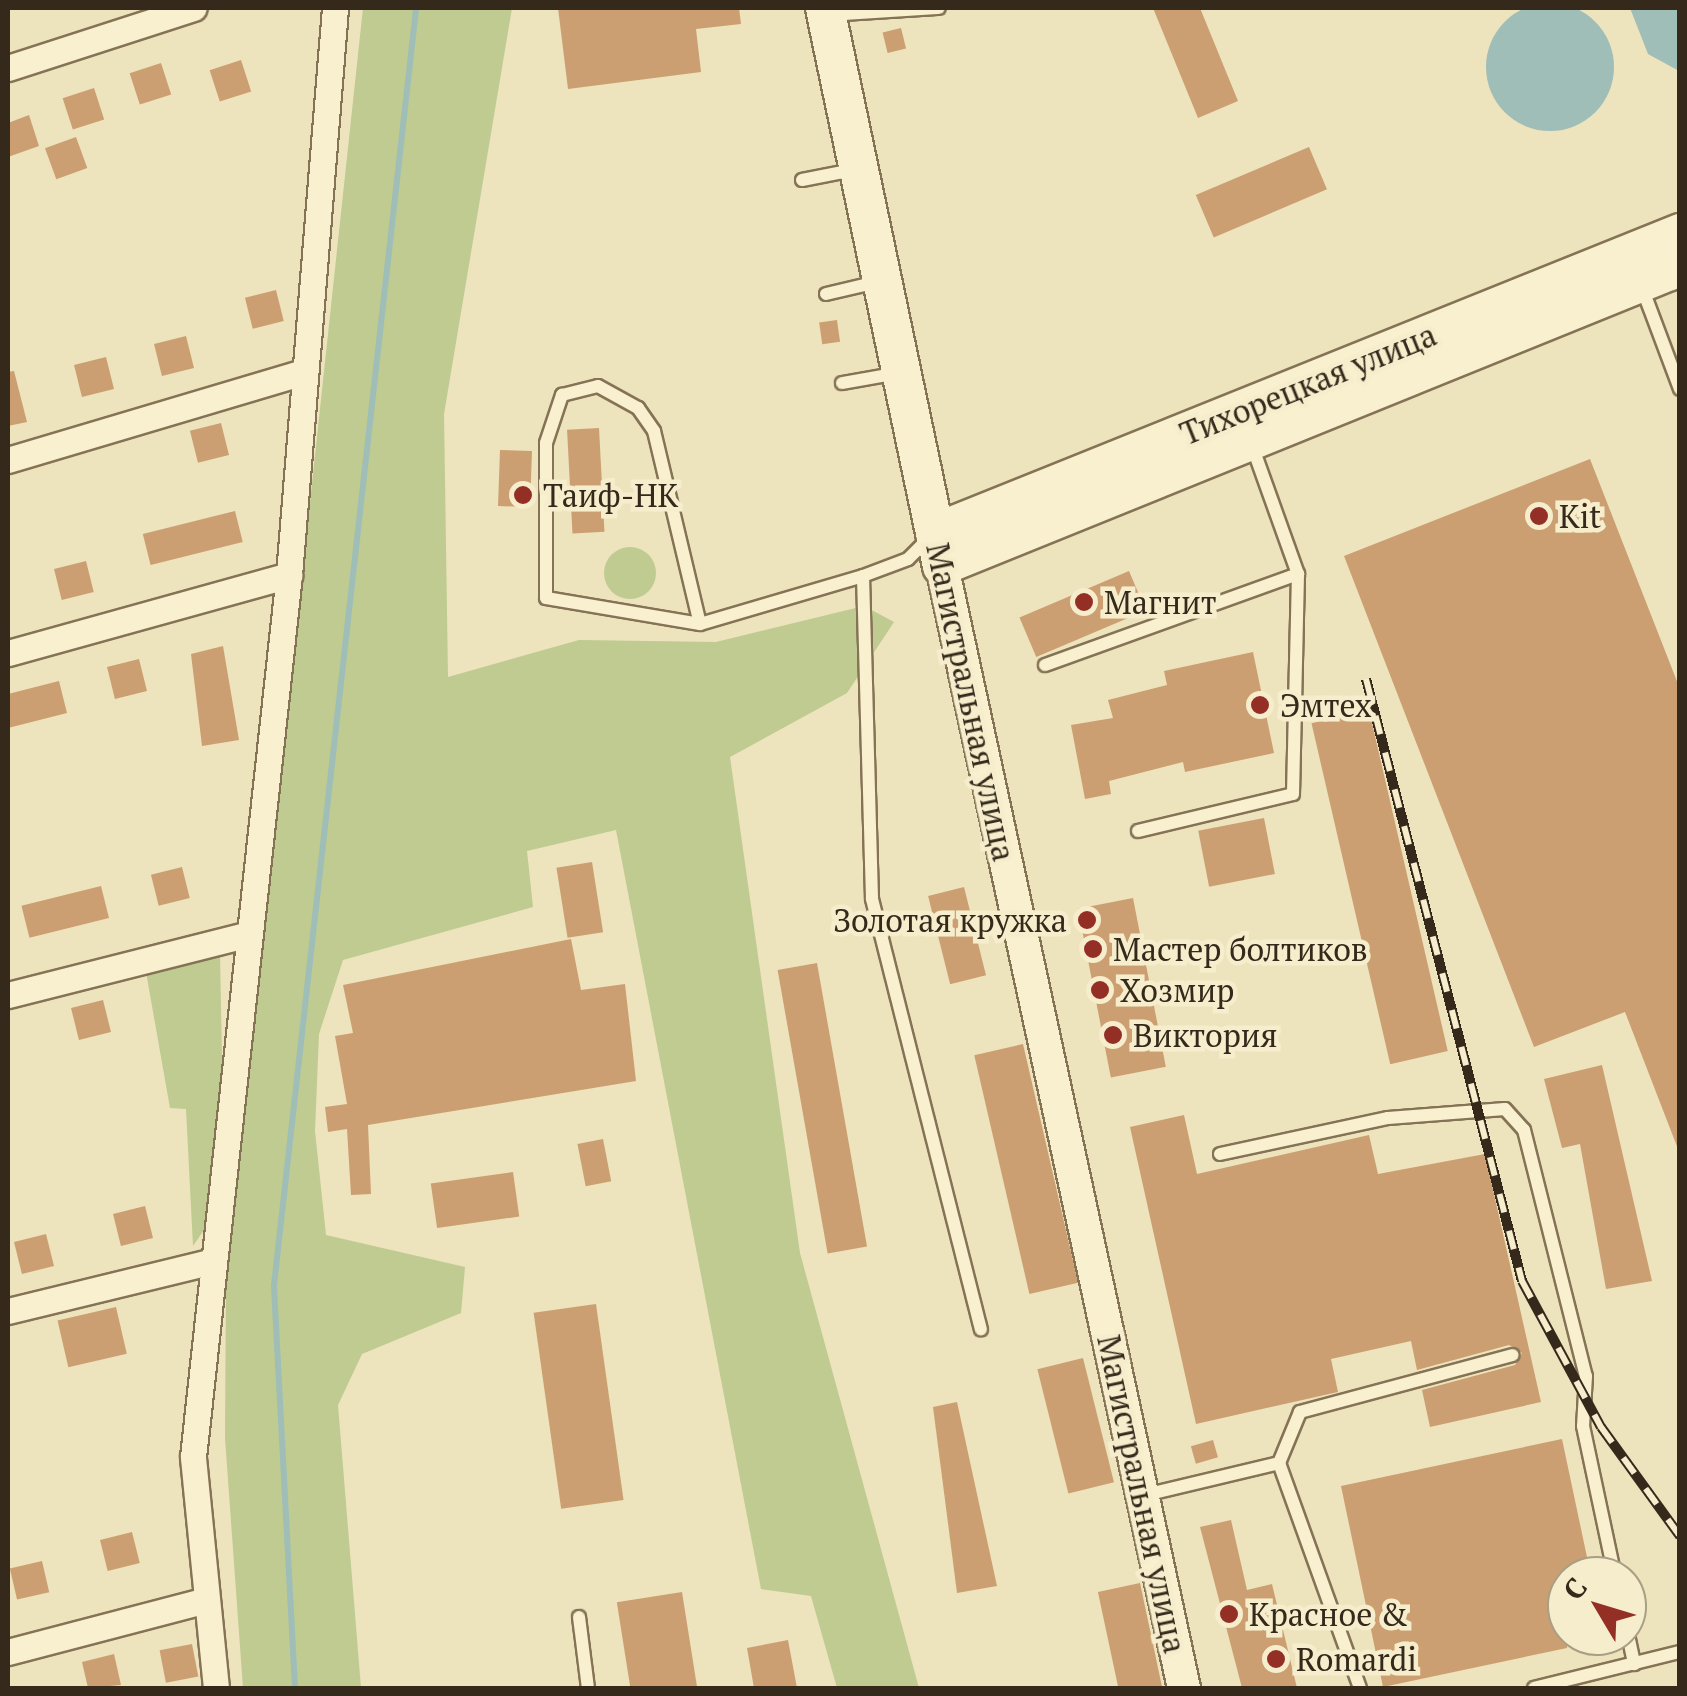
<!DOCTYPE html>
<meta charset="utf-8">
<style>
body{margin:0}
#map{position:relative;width:1687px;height:1696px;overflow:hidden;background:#ede3bc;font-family:"PT Serif",serif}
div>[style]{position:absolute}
.green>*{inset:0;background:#bfcb91}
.round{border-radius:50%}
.water>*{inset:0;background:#a0beb8}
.stream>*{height:6px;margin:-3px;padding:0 3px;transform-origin:3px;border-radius:3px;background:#a0beb8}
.building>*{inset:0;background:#cc9f72;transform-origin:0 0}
.roads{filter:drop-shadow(2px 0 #857356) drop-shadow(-2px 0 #857356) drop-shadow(0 2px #857356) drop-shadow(0 -2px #857356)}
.service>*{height:12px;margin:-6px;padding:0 6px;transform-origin:6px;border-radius:6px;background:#f9f0cf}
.minor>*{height:25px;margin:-12.5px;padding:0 12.5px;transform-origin:12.5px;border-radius:12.5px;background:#f9f0cf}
.tertiary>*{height:32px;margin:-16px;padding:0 16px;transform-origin:16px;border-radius:16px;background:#f9f0cf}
.secondary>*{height:38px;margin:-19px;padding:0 19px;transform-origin:19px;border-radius:19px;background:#f9f0cf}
.rail>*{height:10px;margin-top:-5px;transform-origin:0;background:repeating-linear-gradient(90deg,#f5edcc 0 19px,#34291b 0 38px);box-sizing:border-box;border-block:2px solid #34291b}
.dots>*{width:28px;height:28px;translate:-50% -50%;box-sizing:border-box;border:5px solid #f5edcc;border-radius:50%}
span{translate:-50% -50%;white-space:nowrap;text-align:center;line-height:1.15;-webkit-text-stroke:9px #f5edcc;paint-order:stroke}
.street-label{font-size:32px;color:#34291b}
.poi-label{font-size:32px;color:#34291b}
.left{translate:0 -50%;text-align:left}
.right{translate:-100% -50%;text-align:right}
.frame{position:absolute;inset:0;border:10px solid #34291b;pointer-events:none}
.north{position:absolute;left:1547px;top:1556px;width:100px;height:100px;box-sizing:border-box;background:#f5edcc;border:2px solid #a89f85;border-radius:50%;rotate:308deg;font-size:28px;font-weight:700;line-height:40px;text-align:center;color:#34291b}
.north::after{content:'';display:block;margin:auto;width:35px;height:45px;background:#942f26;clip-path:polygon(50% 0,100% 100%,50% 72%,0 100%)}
</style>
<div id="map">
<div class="green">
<div style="clip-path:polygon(363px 8px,512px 8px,444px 414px,448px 677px,579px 640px,716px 642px,864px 606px,894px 622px,847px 693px,730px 757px,800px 1253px,919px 1688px,837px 1688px,811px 1596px,761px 1589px,616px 830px,527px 851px,533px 907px,343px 960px,319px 1034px,315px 1131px,326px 1235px,465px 1267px,461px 1313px,362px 1354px,338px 1405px,361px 1688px,243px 1688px,225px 1438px,226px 1285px)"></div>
<div class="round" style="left:604px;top:547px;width:52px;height:52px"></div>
<div style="clip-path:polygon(220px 954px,223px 1112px,210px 1221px,193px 1246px,186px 1109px,170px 1108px,146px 972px)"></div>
</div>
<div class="water">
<div class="round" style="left:1486px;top:3px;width:128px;height:128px"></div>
<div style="clip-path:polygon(1630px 8px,1679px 8px,1679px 71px,1648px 54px)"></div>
</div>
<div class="stream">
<div style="left:295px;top:1688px;width:404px;rotate:-93deg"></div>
<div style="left:274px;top:1285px;width:1285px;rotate:-83.65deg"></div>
</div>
<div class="building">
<div style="clip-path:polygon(558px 8px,739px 8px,741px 24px,696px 29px,701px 72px,568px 89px)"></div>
<div style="clip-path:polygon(1153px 8px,1200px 8px,1238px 101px,1198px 118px)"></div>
<div style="left:901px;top:28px;width:21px;height:19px;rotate:76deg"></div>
<div style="left:241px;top:60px;width:33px;height:33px;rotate:72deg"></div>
<div style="left:161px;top:63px;width:33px;height:33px;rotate:72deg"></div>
<div style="left:94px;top:88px;width:33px;height:33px;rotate:72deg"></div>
<div style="clip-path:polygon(29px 115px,39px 146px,8px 157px,8px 123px)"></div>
<div style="left:76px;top:137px;width:33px;height:33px;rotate:70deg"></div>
<div style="left:1309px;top:147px;width:46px;height:123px;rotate:67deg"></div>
<div style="left:276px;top:290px;width:32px;height:32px;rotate:76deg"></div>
<div style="left:837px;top:320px;width:22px;height:18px;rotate:82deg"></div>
<div style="left:186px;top:336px;width:33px;height:33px;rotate:76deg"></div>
<div style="left:106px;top:357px;width:33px;height:33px;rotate:76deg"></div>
<div style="clip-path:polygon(14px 371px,27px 422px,8px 426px,8px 372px)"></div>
<div style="left:221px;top:423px;width:33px;height:32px;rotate:76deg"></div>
<div style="left:599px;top:428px;width:104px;height:32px;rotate:87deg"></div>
<div style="left:500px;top:450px;width:32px;height:56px;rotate:2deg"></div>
<div style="clip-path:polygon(1590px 459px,1680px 689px,1678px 1149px,1625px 1012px,1534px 1047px,1344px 556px)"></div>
<div style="left:235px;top:511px;width:32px;height:95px;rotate:76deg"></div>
<div style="left:86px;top:561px;width:32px;height:33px;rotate:76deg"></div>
<div style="left:1129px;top:571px;width:43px;height:119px;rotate:67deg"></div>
<div style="clip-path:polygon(223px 646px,239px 740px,202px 746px,191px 654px)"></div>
<div style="clip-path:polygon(1253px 652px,1274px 753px,1185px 772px,1183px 762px,1109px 781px,1111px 794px,1085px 799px,1071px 725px,1113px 718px,1108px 700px,1167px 685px,1164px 671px)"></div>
<div style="left:139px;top:659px;width:33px;height:33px;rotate:76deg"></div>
<div style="clip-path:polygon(59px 681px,67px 713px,8px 728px,8px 694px)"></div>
<div style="left:1369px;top:710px;width:350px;height:59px;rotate:77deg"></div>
<div style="left:1264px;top:818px;width:57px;height:67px;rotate:79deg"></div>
<div style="left:592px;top:862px;width:71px;height:36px;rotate:81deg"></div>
<div style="left:182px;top:867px;width:32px;height:32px;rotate:76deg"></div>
<div style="left:101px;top:886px;width:33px;height:82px;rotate:76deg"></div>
<div style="left:964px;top:887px;width:91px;height:37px;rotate:76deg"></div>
<div style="left:1133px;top:898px;width:172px;height:56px;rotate:79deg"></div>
<div style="clip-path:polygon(571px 939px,581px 990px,625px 984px,636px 1081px,368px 1125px,371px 1194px,351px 1195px,347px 1129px,328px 1132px,325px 1107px,347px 1104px,335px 1036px,353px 1033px,343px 985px)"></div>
<div style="left:817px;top:963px;width:288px;height:40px;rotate:80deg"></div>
<div style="left:103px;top:1000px;width:33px;height:33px;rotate:76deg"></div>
<div style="left:1023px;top:1044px;width:245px;height:50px;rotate:77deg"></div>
<div style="clip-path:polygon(1602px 1065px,1652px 1281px,1606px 1289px,1580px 1144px,1562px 1148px,1544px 1079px)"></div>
<div style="clip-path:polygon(1184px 1115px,1197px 1174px,1369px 1135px,1378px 1174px,1485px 1154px,1541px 1402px,1430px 1427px,1422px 1390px,1515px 1365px,1522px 1353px,1509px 1345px,1417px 1370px,1411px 1341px,1331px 1359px,1338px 1392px,1196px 1424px,1130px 1127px)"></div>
<div style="left:603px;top:1139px;width:43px;height:26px;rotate:79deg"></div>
<div style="left:513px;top:1172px;width:45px;height:83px;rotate:82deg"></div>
<div style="left:145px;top:1206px;width:33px;height:33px;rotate:76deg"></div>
<div style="left:46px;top:1234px;width:33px;height:33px;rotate:76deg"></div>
<div style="left:596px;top:1304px;width:198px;height:63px;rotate:82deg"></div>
<div style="left:116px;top:1307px;width:48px;height:60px;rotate:77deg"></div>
<div style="left:1083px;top:1358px;width:128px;height:47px;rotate:76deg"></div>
<div style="clip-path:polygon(957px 1402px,997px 1586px,957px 1593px,933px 1407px)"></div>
<div style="clip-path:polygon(1562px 1439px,1591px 1576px,1567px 1576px,1567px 1648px,1383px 1687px,1341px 1486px)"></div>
<div style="left:1213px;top:1440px;width:18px;height:23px;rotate:74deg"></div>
<div style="clip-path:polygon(1231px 1520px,1247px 1590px,1272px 1584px,1297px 1688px,1242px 1688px,1200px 1527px)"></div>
<div style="left:132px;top:1532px;width:32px;height:33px;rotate:76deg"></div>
<div style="left:42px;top:1561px;width:32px;height:33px;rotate:77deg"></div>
<div style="left:1140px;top:1583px;width:107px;height:43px;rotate:78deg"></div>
<div style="left:682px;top:1592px;width:97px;height:66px;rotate:81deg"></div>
<div style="clip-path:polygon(788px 1640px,797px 1688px,754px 1688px,747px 1648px)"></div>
<div style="left:192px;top:1644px;width:33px;height:33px;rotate:79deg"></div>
<div style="clip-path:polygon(114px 1654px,121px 1685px,88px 1688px,82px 1662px)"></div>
</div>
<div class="roads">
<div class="service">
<div style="left:830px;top:15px;width:109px;rotate:-3.7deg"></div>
<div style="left:802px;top:180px;width:52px;rotate:-11.1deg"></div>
<div style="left:1641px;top:285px;width:111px;rotate:69.4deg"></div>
<div style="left:826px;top:294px;width:52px;rotate:-13.2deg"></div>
<div style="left:842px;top:383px;width:58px;rotate:-10deg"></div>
<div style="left:863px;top:576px;width:323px;rotate:88.4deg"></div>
<div style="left:872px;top:899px;width:444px;rotate:75.8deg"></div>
<div style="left:700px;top:624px;width:156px;rotate:-170.4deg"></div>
<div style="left:546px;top:598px;width:155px;rotate:-90deg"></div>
<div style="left:546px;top:443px;width:51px;rotate:-71.6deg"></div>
<div style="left:562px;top:395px;width:37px;rotate:-14deg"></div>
<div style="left:598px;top:386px;width:46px;rotate:28.8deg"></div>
<div style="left:638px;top:408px;width:28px;rotate:55deg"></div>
<div style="left:654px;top:431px;width:198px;rotate:76.6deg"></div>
<div style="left:700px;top:624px;width:170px;rotate:-16.4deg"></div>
<div style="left:863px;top:576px;width:48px;rotate:-20.7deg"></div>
<div style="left:908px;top:559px;width:28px;rotate:-45deg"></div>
<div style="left:1045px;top:665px;width:269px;rotate:-19.8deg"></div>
<div style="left:1298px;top:574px;width:139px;rotate:-109.7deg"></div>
<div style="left:1138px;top:831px;width:159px;rotate:-13.4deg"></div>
<div style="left:1293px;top:794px;width:220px;rotate:-88.7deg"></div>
<div style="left:1220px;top:1154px;width:172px;rotate:-12.1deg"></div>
<div style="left:1388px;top:1118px;width:117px;rotate:-4.4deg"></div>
<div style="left:1505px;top:1109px;width:28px;rotate:48deg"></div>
<div style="left:1524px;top:1130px;width:254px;rotate:75.9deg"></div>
<div style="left:1586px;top:1376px;width:50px;rotate:93.4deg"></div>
<div style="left:1583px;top:1426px;width:153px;rotate:78deg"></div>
<div style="left:1145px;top:1495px;width:138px;rotate:-13.4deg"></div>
<div style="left:579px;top:1617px;width:72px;rotate:82.8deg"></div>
<div style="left:1627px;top:1630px;width:35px;rotate:78deg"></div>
<div style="left:1360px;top:1688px;width:239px;rotate:-109.8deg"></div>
<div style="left:1279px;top:1463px;width:55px;rotate:-67.6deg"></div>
<div style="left:1300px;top:1412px;width:220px;rotate:-15deg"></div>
<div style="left:1534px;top:1688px;width:150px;rotate:-13.9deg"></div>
</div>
<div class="minor">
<div style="left:8px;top:68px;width:195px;rotate:-17.9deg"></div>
<div style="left:8px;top:460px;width:309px;rotate:-16.6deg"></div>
<div style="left:8px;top:653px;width:292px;rotate:-15.5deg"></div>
<div style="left:8px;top:995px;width:244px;rotate:-14.2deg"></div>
<div style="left:8px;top:1311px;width:211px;rotate:-13.7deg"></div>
<div style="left:8px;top:1652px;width:205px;rotate:-14.7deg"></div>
<div style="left:216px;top:1688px;width:232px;rotate:-95.7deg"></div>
<div style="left:193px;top:1457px;width:887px;rotate:-83.79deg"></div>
<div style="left:289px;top:575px;width:569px;rotate:-85.36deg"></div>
</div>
<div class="tertiary">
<div style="left:942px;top:566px;width:1148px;rotate:77.83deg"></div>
</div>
<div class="secondary">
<div style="left:825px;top:8px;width:570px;rotate:78.16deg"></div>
<div style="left:942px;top:566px;width:796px;rotate:-22.06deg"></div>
<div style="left:935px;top:533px;width:803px;rotate:-21.93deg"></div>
</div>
</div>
<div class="rail">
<div style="left:1366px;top:679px;width:622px;rotate:75.47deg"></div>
<div style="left:1522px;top:1281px;width:166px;rotate:61.6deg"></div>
<div style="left:1601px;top:1427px;width:135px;rotate:54.1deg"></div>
</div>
<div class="dots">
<div style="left:523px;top:495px;background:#942f26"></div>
<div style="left:1539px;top:516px;background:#942f26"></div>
<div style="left:1084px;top:602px;background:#942f26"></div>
<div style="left:1260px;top:705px;background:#942f26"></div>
<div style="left:1087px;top:920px;background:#942f26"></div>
<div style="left:1093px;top:949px;background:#942f26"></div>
<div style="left:1100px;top:990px;background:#942f26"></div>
<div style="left:1113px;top:1035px;background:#942f26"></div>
<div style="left:1229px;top:1614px;background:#942f26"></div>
<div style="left:1276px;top:1659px;background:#942f26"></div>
</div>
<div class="street-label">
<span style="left:1308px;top:384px;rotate:-22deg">Тихорецкая улица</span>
<span style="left:971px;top:702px;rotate:78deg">Магистральная улица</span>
<span style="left:1142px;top:1494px;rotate:78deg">Магистральная улица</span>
</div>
<div class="poi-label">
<span class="left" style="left:543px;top:495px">Таиф-НК</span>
<span class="left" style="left:1559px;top:516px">Kit</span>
<span class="left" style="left:1104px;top:602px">Магнит</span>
<span class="left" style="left:1280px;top:705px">Эмтех</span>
<span class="right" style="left:1067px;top:920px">Золотая кружка</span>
<span class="left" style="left:1113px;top:949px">Мастер болтиков</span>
<span class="left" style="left:1120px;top:990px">Хозмир</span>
<span class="left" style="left:1133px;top:1035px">Виктория</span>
<span class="left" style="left:1249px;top:1614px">Красное &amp;</span>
<span class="left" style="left:1296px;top:1659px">Romardi</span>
</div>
<div class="frame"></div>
<div class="north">С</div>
</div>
